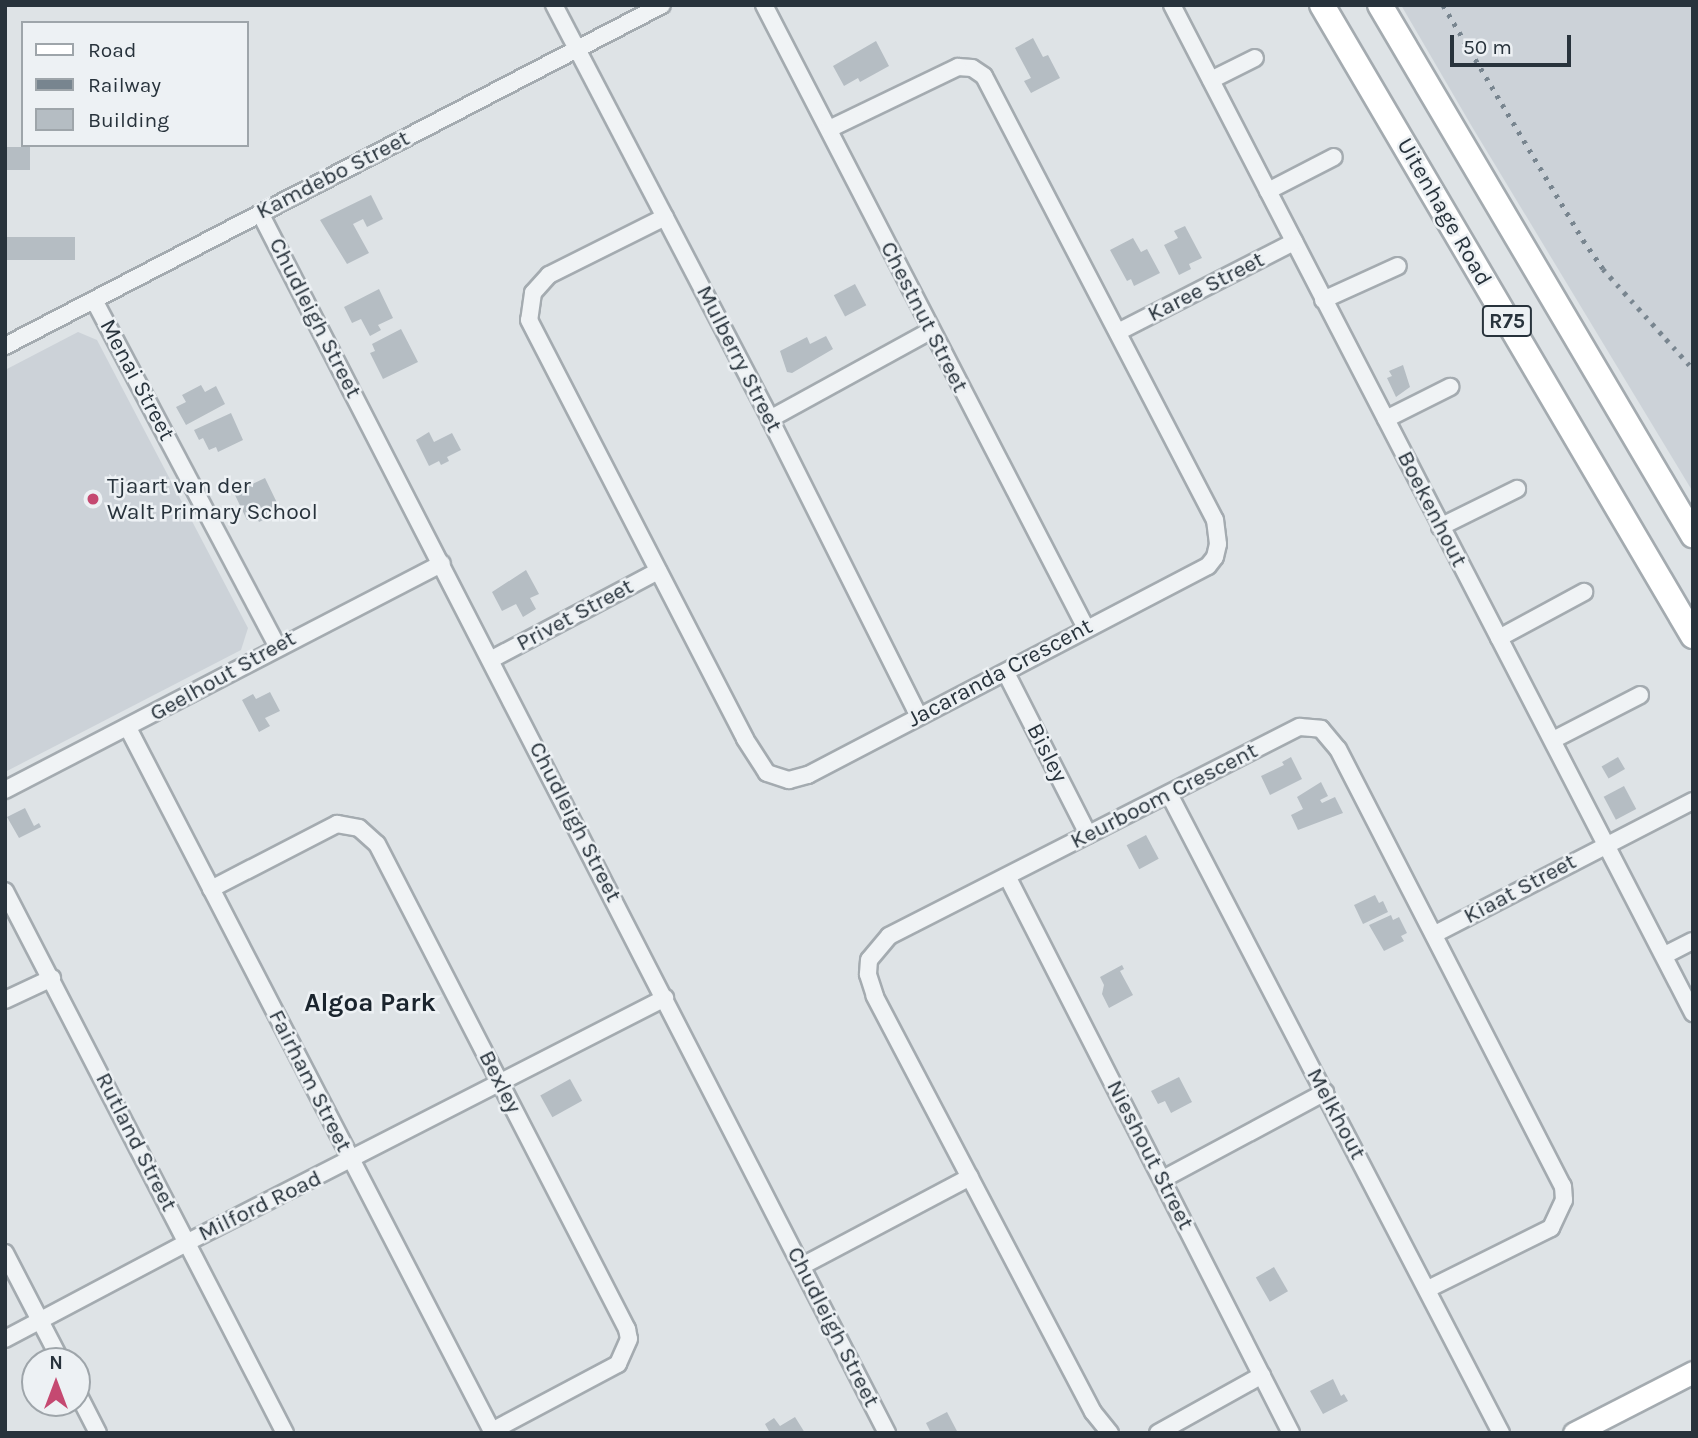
<!DOCTYPE html>
<style>
body{margin:0}
#map{position:relative;width:1698px;height:1438px;overflow:hidden;background:#dee3e6;font-family:Karla,sans-serif}
div>[style]{position:absolute}
.built>*{inset:0;background:#ccd2d8}
.building>*{inset:0;background:#b5bdc3;transform-origin:0 0}
.roads{filter:drop-shadow(2px 0 #a4abb0) drop-shadow(-2px 0 #a4abb0) drop-shadow(0 2px #a4abb0) drop-shadow(0 -2px #a4abb0)}
.street>*{height:16px;margin:-8px;padding:0 8px;transform-origin:8px;border-radius:8px;background:#f0f3f5}
.secondary>*{height:21px;margin:-10.5px;padding:0 10.5px;transform-origin:10.5px;border-radius:10.5px;background:#fff}
.primary>*{height:24px;margin:-12px;padding:0 12px;transform-origin:12px;border-radius:12px;background:#fff}
.rail>*{height:5px;margin-top:-2.5px;transform-origin:0;background:repeating-linear-gradient(90deg,#78858f 0 3.5px,transparent 0 10.5px)}
.dots>*{width:19px;height:19px;translate:-50% -50%;box-sizing:border-box;border:4px solid #edf1f4;border-radius:50%}
span{translate:-50% -50%;white-space:nowrap;text-align:center;line-height:1.15;-webkit-text-stroke:5px #edf1f4;paint-order:stroke}
.shield-label span{padding:2px 5px;background:#edf1f4;border:2px solid;border-radius:5px;-webkit-text-stroke-width:0}
.shield-label{font-size:21px;color:#28333c;font-weight:700}
.street-label{font-size:23px;color:#28333c}
.poi-label{font-size:23px;color:#28333c}
.left{translate:0 -50%;text-align:left}
.quarter-label{font-size:26px;color:#1a242d;font-weight:700}
.frame{position:absolute;inset:0;border:7px solid #28333c;pointer-events:none}
.legend{position:absolute;left:21px;top:21px;width:228px;height:126px;box-sizing:border-box;background:#edf1f4;border:2px solid #9ea5aa;margin:0;padding:9px 12px;list-style:none;font-size:21px;color:#28333c}
.legend li{display:flex;align-items:center;gap:14px;height:35px}
.legend b{width:35px;border:2px solid #9ea5aa}
.north{position:absolute;left:21px;top:1347px;width:70px;height:70px;box-sizing:border-box;background:#edf1f4;border:2px solid #9ea5aa;border-radius:50%;rotate:0deg;font-size:19px;font-weight:700;line-height:28px;text-align:center;color:#28333c}
.north::after{content:'';display:block;margin:auto;width:24px;height:32px;background:#c54971;clip-path:polygon(50% 0,100% 100%,50% 72%,0 100%)}
.scale{position:absolute;left:1450px;top:35px;width:121px;height:32px;box-sizing:border-box;border:4px solid #28333c;border-top:0;padding-left:9px;font-size:21px;line-height:24px;white-space:nowrap;color:#28333c;-webkit-text-stroke:5px #edf1f4;paint-order:stroke}
</style>
<div id="map">
<div class="built">
<div style="clip-path:polygon(1401px 5px,1693px 5px,1693px 492px,1471px 125px)"></div>
<div style="clip-path:polygon(78px 332px,97px 340px,248px 628px,241px 650px,5px 772px,5px 370px)"></div>
</div>
<div class="building">
<div style="clip-path:polygon(1033px 38px,1043px 57px,1048px 55px,1060px 78px,1031px 93px,1024px 81px,1031px 78px,1015px 48px)"></div>
<div style="clip-path:polygon(876px 41px,889px 66px,860px 82px,858px 78px,844px 86px,833px 66px)"></div>
<div style="left:5px;top:147px;width:25px;height:23px"></div>
<div style="clip-path:polygon(371px 195px,383px 219px,367px 227px,363px 219px,353px 224px,369px 253px,347px 264px,320px 220px)"></div>
<div style="clip-path:polygon(1185px 226px,1202px 258px,1189px 264px,1191px 269px,1179px 275px,1164px 245px,1178px 238px,1174px 231px)"></div>
<div style="left:5px;top:237px;width:70px;height:23px"></div>
<div style="clip-path:polygon(1133px 238px,1141px 252px,1147px 249px,1160px 273px,1134px 286px,1131px 279px,1127px 281px,1110px 250px)"></div>
<div style="left:855px;top:284px;width:24px;height:24px;rotate:62deg"></div>
<div style="clip-path:polygon(379px 289px,393px 318px,378px 325px,381px 330px,370px 336px,361px 319px,352px 323px,344px 307px)"></div>
<div style="clip-path:polygon(401px 329px,418px 362px,383px 379px,370px 353px,375px 351px,372px 344px)"></div>
<div style="clip-path:polygon(826px 336px,833px 349px,792px 373px,787px 372px,780px 351px,807px 337px,810px 344px)"></div>
<div style="clip-path:polygon(1403px 365px,1410px 387px,1396px 397px,1387px 378px,1392px 376px,1389px 371px)"></div>
<div style="clip-path:polygon(201px 385px,205px 392px,216px 386px,225px 404px,186px 425px,176px 407px,186px 402px,182px 395px)"></div>
<div style="clip-path:polygon(231px 413px,243px 440px,218px 452px,216px 447px,209px 450px,203px 438px,199px 440px,194px 430px)"></div>
<div style="clip-path:polygon(429px 432px,434px 442px,452px 433px,461px 450px,447px 457px,449px 461px,441px 465px,439px 461px,429px 466px,416px 440px)"></div>
<div style="clip-path:polygon(265px 478px,281px 511px,259px 522px,256px 516px,247px 520px,234px 493px)"></div>
<div style="clip-path:polygon(526px 570px,539px 594px,530px 598px,536px 609px,523px 617px,516px 604px,502px 611px,492px 592px)"></div>
<div style="clip-path:polygon(270px 692px,280px 711px,265px 718px,270px 726px,259px 732px,242px 700px,253px 694px,256px 699px)"></div>
<div style="clip-path:polygon(1291px 757px,1302px 779px,1270px 795px,1261px 776px,1284px 765px,1282px 762px)"></div>
<div style="left:1618px;top:757px;width:14px;height:19px;rotate:60deg"></div>
<div style="clip-path:polygon(1321px 782px,1328px 796px,1320px 800px,1322px 803px,1335px 797px,1343px 813px,1298px 830px,1291px 815px,1303px 809px,1297px 797px)"></div>
<div style="left:1624px;top:786px;width:26px;height:23px;rotate:62deg"></div>
<div style="clip-path:polygon(25px 808px,34px 826px,39px 823px,41px 827px,19px 838px,7px 817px)"></div>
<div style="left:1146px;top:835px;width:27px;height:22px;rotate:62deg"></div>
<div style="clip-path:polygon(1375px 895px,1379px 903px,1383px 901px,1388px 912px,1363px 924px,1354px 905px)"></div>
<div style="clip-path:polygon(1391px 915px,1393px 920px,1399px 917px,1407px 933px,1401px 936px,1404px 941px,1384px 951px,1369px 925px)"></div>
<div style="clip-path:polygon(1122px 965px,1124px 969px,1120px 971px,1133px 995px,1109px 1008px,1102px 994px,1104px 985px,1100px 977px)"></div>
<div style="clip-path:polygon(1179px 1077px,1192px 1102px,1171px 1113px,1165px 1101px,1158px 1104px,1151px 1091px)"></div>
<div style="left:570px;top:1079px;width:25px;height:34px;rotate:61deg"></div>
<div style="left:1274px;top:1267px;width:28px;height:21px;rotate:60deg"></div>
<div style="clip-path:polygon(1333px 1379px,1341px 1396px,1344px 1394px,1348px 1401px,1323px 1414px,1310px 1391px)"></div>
<div style="clip-path:polygon(947px 1412px,958px 1433px,931px 1433px,926px 1423px)"></div>
<div style="clip-path:polygon(795px 1417px,805px 1433px,770px 1433px,765px 1424px,774px 1418px,780px 1426px)"></div>
</div>
<div class="roads">
<div class="street">
<div style="left:554px;top:5px;width:467px;rotate:62.4deg"></div>
<div style="left:770px;top:419px;width:332px;rotate:63.4deg"></div>
<div style="left:764px;top:5px;width:701px;rotate:62.67deg"></div>
<div style="left:1172px;top:5px;width:1135px;rotate:62.67deg"></div>
<div style="left:1211px;top:80px;width:49px;rotate:-26.6deg"></div>
<div style="left:1268px;top:191px;width:74px;rotate:-27.3deg"></div>
<div style="left:260px;top:213px;width:1372px;rotate:62.8deg"></div>
<div style="left:665px;top:217px;width:130px;rotate:153.4deg"></div>
<div style="left:549px;top:275px;width:24px;rotate:132deg"></div>
<div style="left:533px;top:293px;width:27px;rotate:98deg"></div>
<div style="left:529px;top:320px;width:471px;rotate:62.7deg"></div>
<div style="left:745px;top:739px;width:40px;rotate:57.1deg"></div>
<div style="left:767px;top:773px;width:23px;rotate:18deg"></div>
<div style="left:789px;top:780px;width:20px;rotate:-15deg"></div>
<div style="left:808px;top:775px;width:451px;rotate:-27.6deg"></div>
<div style="left:1208px;top:566px;width:11px;rotate:-52deg"></div>
<div style="left:1215px;top:557px;width:13px;rotate:-77deg"></div>
<div style="left:1218px;top:544px;width:24px;rotate:-97deg"></div>
<div style="left:1215px;top:520px;width:500px;rotate:-117.49deg"></div>
<div style="left:984px;top:76px;width:14px;rotate:-146deg"></div>
<div style="left:972px;top:68px;width:14px;rotate:-176deg"></div>
<div style="left:958px;top:67px;width:143px;rotate:154.3deg"></div>
<div style="left:94px;top:300px;width:391px;rotate:62.1deg"></div>
<div style="left:1323px;top:300px;width:82px;rotate:-24.4deg"></div>
<div style="left:1118px;top:332px;width:198px;rotate:-27.1deg"></div>
<div style="left:5px;top:346px;width:740px;rotate:-27.43deg"></div>
<div style="left:770px;top:419px;width:183px;rotate:-28.8deg"></div>
<div style="left:1386px;top:419px;width:72px;rotate:-26.6deg"></div>
<div style="left:1440px;top:527px;width:86px;rotate:-26.3deg"></div>
<div style="left:1499px;top:638px;width:97px;rotate:-28.4deg"></div>
<div style="left:492px;top:659px;width:188px;rotate:-27.9deg"></div>
<div style="left:1006px;top:673px;width:181px;rotate:63deg"></div>
<div style="left:128px;top:728px;width:794px;rotate:62.63deg"></div>
<div style="left:1553px;top:740px;width:98px;rotate:-27.3deg"></div>
<div style="left:5px;top:790px;width:492px;rotate:-27.4deg"></div>
<div style="left:1170px;top:796px;width:718px;rotate:62.54deg"></div>
<div style="left:1008px;top:878px;width:623px;rotate:62.98deg"></div>
<div style="left:211px;top:889px;width:142px;rotate:-27.3deg"></div>
<div style="left:337px;top:824px;width:22px;rotate:10deg"></div>
<div style="left:359px;top:828px;width:24px;rotate:42deg"></div>
<div style="left:377px;top:844px;width:546px;rotate:62.73deg"></div>
<div style="left:627px;top:1329px;width:10px;rotate:79deg"></div>
<div style="left:629px;top:1339px;width:27px;rotate:114deg"></div>
<div style="left:618px;top:1364px;width:143px;rotate:152deg"></div>
<div style="left:5px;top:891px;width:610px;rotate:62.68deg"></div>
<div style="left:1435px;top:934px;width:290px;rotate:-27.3deg"></div>
<div style="left:1665px;top:955px;width:31px;rotate:-27deg"></div>
<div style="left:5px;top:1000px;width:52px;rotate:-25.1deg"></div>
<div style="left:1163px;top:1179px;width:184px;rotate:-28.2deg"></div>
<div style="left:5px;top:1253px;width:122px;rotate:62.6deg"></div>
<div style="left:802px;top:1266px;width:190px;rotate:-27.9deg"></div>
<div style="left:5px;top:1339px;width:207px;rotate:-27.9deg"></div>
<div style="left:188px;top:1242px;width:536px;rotate:-27.09deg"></div>
<div style="left:77px;top:1392px;width:46px;rotate:62.9deg"></div>
<div style="left:1110px;top:1433px;width:27px;rotate:-129deg"></div>
<div style="left:1093px;top:1412px;width:470px;rotate:-117.7deg"></div>
<div style="left:875px;top:996px;width:23px;rotate:-108deg"></div>
<div style="left:868px;top:974px;width:14px;rotate:-86deg"></div>
<div style="left:869px;top:960px;width:31px;rotate:-50deg"></div>
<div style="left:889px;top:936px;width:461px;rotate:-27deg"></div>
<div style="left:1300px;top:727px;width:21px;rotate:5deg"></div>
<div style="left:1321px;top:729px;width:26px;rotate:50deg"></div>
<div style="left:1338px;top:749px;width:492px;rotate:62.8deg"></div>
<div style="left:1563px;top:1186px;width:14px;rotate:86deg"></div>
<div style="left:1564px;top:1200px;width:31px;rotate:115deg"></div>
<div style="left:1551px;top:1228px;width:137px;rotate:153.6deg"></div>
<div style="left:1158px;top:1433px;width:119px;rotate:-29.1deg"></div>
</div>
<div class="secondary">
<div style="left:1574px;top:1433px;width:134px;rotate:-27.1deg"></div>
</div>
<div class="primary">
<div style="left:1322px;top:5px;width:732px;rotate:59.55deg"></div>
<div style="left:1380px;top:5px;width:616px;rotate:59.44deg"></div>
</div>
</div>
<div class="rail">
<div style="left:1443px;top:5px;width:274px;rotate:59.2deg"></div>
<div style="left:1583px;top:240px;width:35px;rotate:55deg"></div>
<div style="left:1603px;top:269px;width:135px;rotate:48deg"></div>
</div>
<div class="dots">
<div style="left:93px;top:499px;background:#c54971"></div>
</div>
<div class="shield-label">
<span style="left:1507px;top:321px">R75</span>
</div>
<div class="street-label">
<span style="left:333px;top:175px;rotate:-27deg">Kamdebo Street</span>
<span style="left:1444px;top:212px;rotate:60deg">Uitenhage Road</span>
<span style="left:1206px;top:287px;rotate:-27deg">Karee Street</span>
<span style="left:924px;top:317px;rotate:63deg">Chestnut Street</span>
<span style="left:315px;top:318px;rotate:63deg">Chudleigh Street</span>
<span style="left:739px;top:359px;rotate:63deg">Mulberry Street</span>
<span style="left:137px;top:380px;rotate:62deg">Menai Street</span>
<span style="left:1432px;top:509px;rotate:63deg">Boekenhout</span>
<span style="left:575px;top:615px;rotate:-28deg">Privet Street</span>
<span style="left:1000px;top:673px;rotate:-28deg">Jacaranda Crescent</span>
<span style="left:223px;top:676px;rotate:-29deg">Geelhout Street</span>
<span style="left:1047px;top:753px;rotate:63deg">Bisley</span>
<span style="left:1164px;top:796px;rotate:-27deg">Keurboom Crescent</span>
<span style="left:575px;top:822px;rotate:63deg">Chudleigh Street</span>
<span style="left:1520px;top:889px;rotate:-28deg">Kiaat Street</span>
<span style="left:310px;top:1081px;rotate:63deg">Fairham Street</span>
<span style="left:500px;top:1082px;rotate:63deg">Bexley</span>
<span style="left:1336px;top:1114px;rotate:62deg">Melkhout</span>
<span style="left:136px;top:1142px;rotate:63deg">Rutland Street</span>
<span style="left:1150px;top:1155px;rotate:63deg">Nieshout Street</span>
<span style="left:260px;top:1206px;rotate:-26deg">Milford Road</span>
<span style="left:833px;top:1327px;rotate:63deg">Chudleigh Street</span>
</div>
<div class="poi-label">
<span class="left" style="left:107px;top:499px">Tjaart van der<br>Walt Primary School</span>
</div>
<div class="quarter-label">
<span style="left:370px;top:1003px">Algoa Park</span>
</div>
<div class="frame"></div>
<ul class="legend">
<li><b style="height:9px;background:#fff"></b>Road</li>
<li><b style="height:9px;background:#78858f"></b>Railway</li>
<li><b style="height:19px;background:#b5bdc3"></b>Building</li>
</ul>
<div class="north">N</div>
<div class="scale">50 m</div>
</div>
